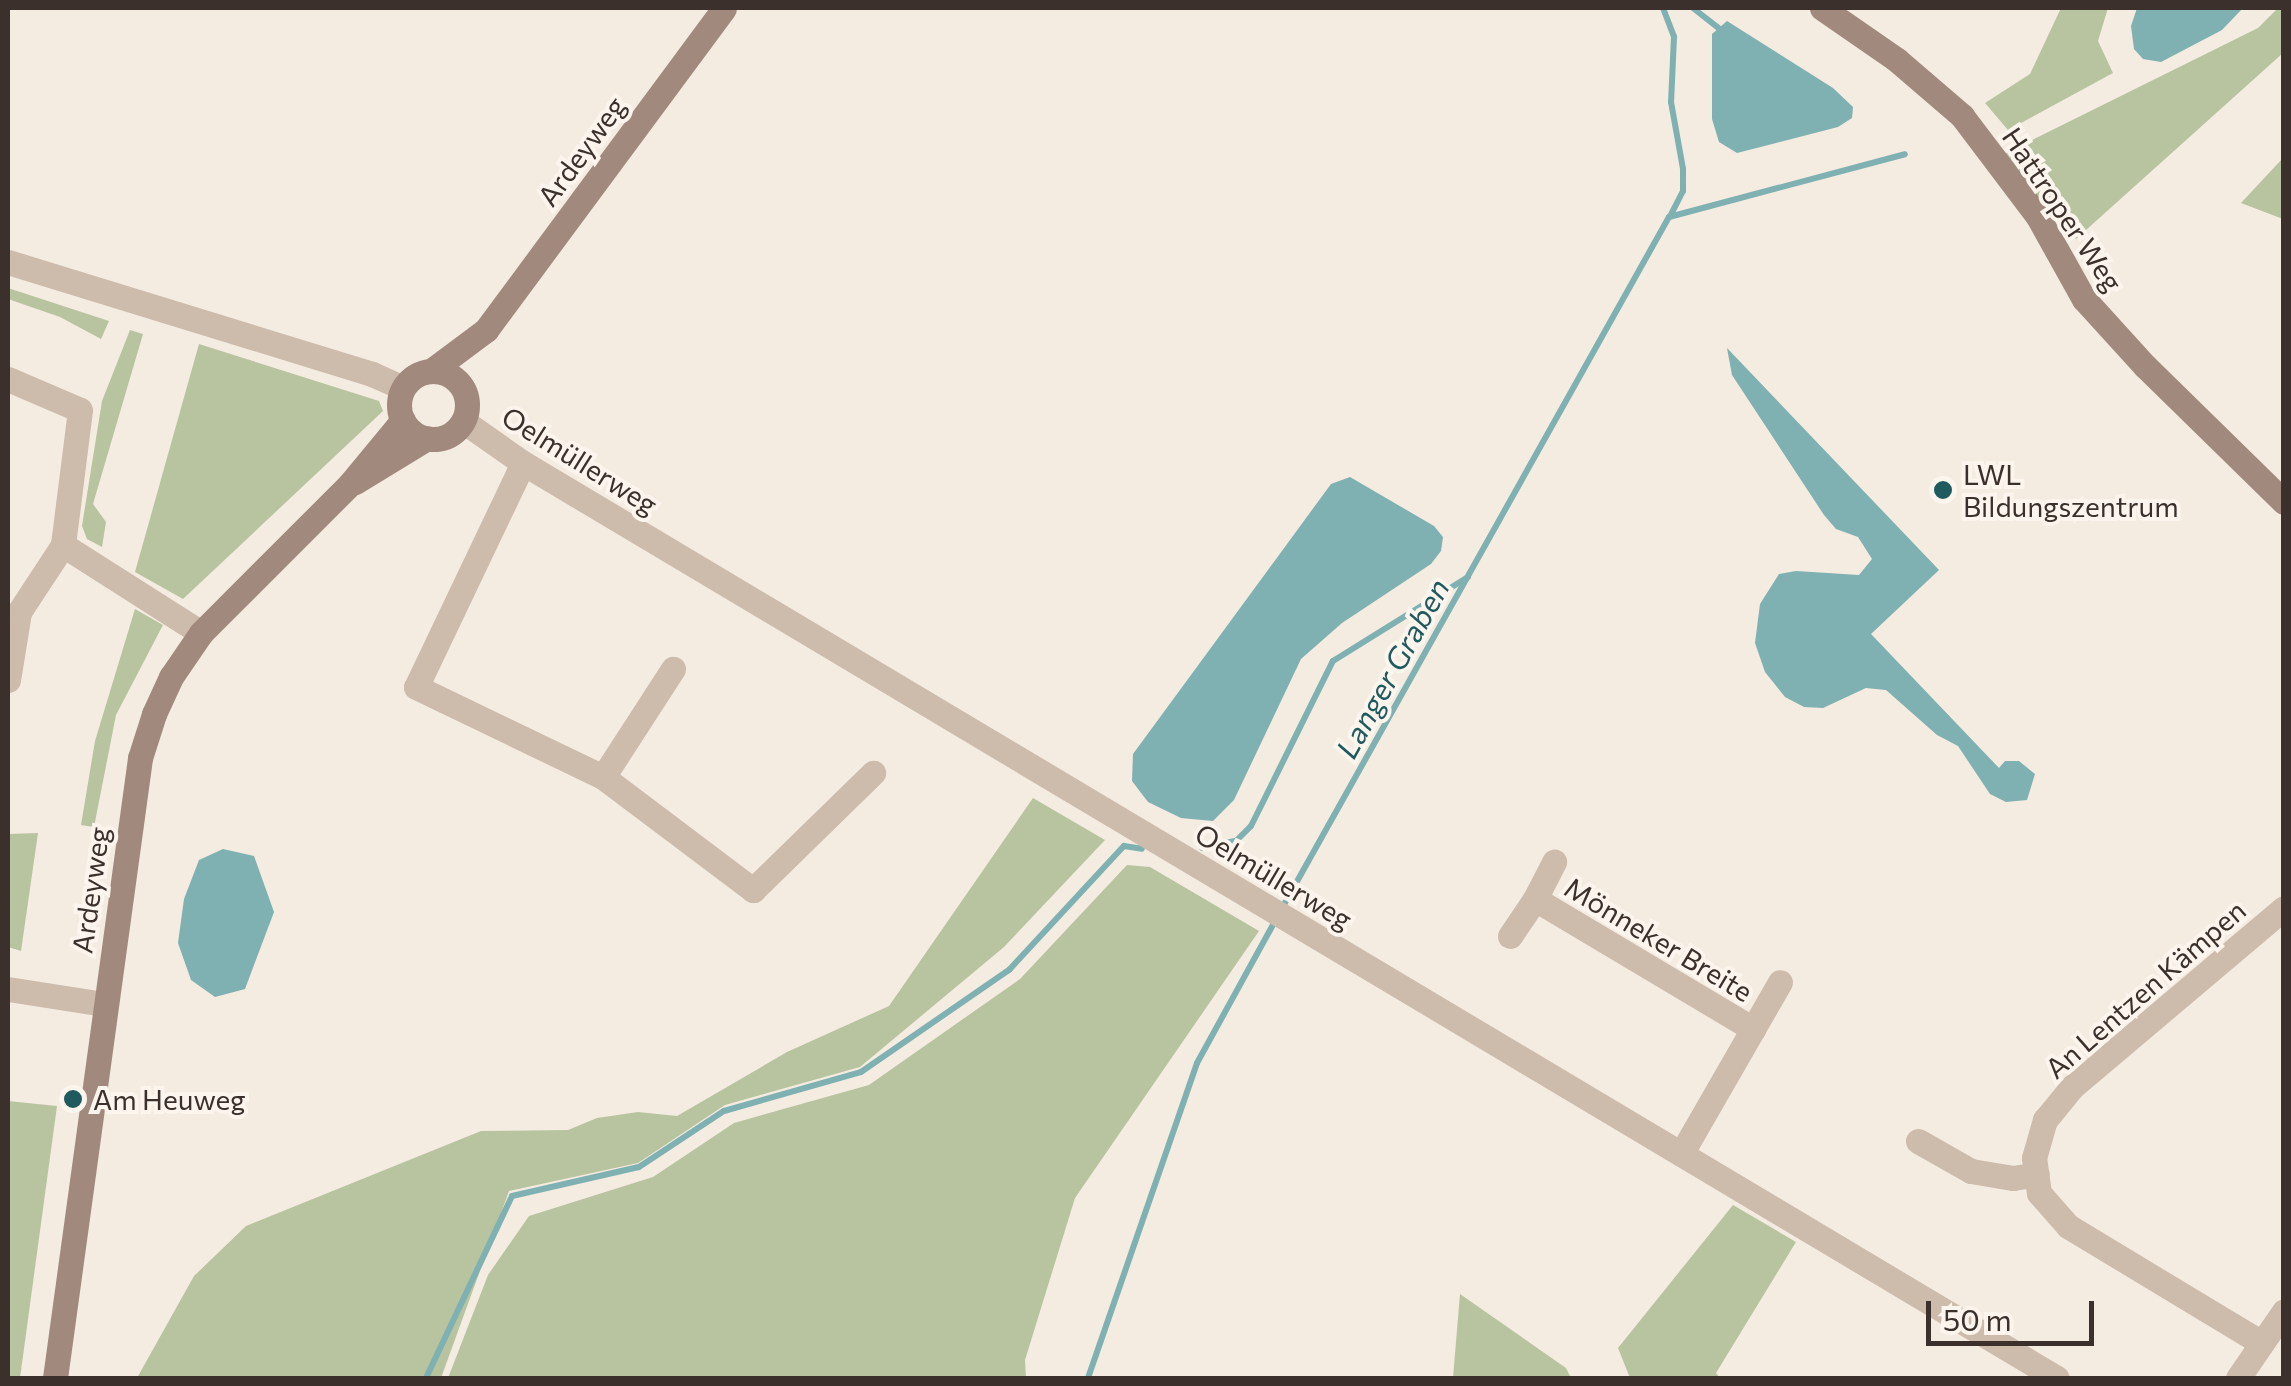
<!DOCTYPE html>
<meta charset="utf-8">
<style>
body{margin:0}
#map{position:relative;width:2291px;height:1386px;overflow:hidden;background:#f4ebe1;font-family:Commissioner,sans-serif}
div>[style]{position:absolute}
.green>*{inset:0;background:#b8c4a0}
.water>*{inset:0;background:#7fb0b2}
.stream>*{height:6px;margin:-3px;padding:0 3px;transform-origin:3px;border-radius:3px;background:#7fb0b2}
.street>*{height:25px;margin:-12.5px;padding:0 12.5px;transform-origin:12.5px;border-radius:12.5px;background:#cdbbac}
.secondary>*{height:25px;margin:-12.5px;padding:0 12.5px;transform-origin:12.5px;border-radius:12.5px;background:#a18a7d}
.secondary>.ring{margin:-12.5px;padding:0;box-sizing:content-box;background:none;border:25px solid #a18a7d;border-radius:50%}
.dots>*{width:28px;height:28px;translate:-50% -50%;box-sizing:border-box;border:5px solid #fbf5ee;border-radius:50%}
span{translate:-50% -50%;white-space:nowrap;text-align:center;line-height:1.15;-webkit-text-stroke:8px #fbf5ee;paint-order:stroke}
.street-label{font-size:28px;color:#3b302b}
.poi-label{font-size:28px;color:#3b302b}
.left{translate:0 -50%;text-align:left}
.water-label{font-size:30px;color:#1f5a5e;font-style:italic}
.frame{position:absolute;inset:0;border:10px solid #3b302b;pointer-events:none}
.scale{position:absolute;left:1926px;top:1301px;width:168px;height:45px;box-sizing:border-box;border:5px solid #3b302b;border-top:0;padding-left:12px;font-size:30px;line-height:35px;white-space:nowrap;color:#3b302b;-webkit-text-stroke:8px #fbf5ee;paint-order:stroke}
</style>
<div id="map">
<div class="green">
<div style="clip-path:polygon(2061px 8px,2108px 8px,2098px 41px,2113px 73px,2008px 130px,1985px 103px,2030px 74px)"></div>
<div style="clip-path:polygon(2278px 8px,2283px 8px,2283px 53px,2076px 239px,2002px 155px,2258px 28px)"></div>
<div style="clip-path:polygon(2283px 158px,2283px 219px,2241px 203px)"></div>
<div style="clip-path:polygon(8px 288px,109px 321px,101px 339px,60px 317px,8px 299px)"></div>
<div style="clip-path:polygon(130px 330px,143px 334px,93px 504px,106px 522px,102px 547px,87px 539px,82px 526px,102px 401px)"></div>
<div style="clip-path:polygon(199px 344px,379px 401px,383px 411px,183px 599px,135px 572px)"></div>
<div style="clip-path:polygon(135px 609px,163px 625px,116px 715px,94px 827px,81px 825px,95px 741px)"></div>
<div style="clip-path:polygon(1033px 798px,1105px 840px,1004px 947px,860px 1067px,725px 1105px,638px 1163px,509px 1191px,441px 1378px,137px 1378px,194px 1276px,246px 1226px,481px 1131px,568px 1130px,597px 1118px,638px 1112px,677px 1116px,787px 1052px,889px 1006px)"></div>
<div style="clip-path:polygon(38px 833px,21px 951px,8px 947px,8px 834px)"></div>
<div style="clip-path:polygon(1127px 865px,1150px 867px,1259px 931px,1075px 1198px,1025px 1360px,1026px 1378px,448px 1378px,488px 1275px,529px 1216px,653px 1177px,734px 1123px,869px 1085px,1020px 979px)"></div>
<div style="clip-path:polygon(8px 1101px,57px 1106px,20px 1378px,8px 1378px)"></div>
<div style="clip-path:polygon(1733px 1205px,1796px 1242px,1716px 1373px,1720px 1378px,1630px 1378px,1618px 1348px)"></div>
<div style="clip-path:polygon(1460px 1294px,1566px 1368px,1571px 1378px,1453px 1378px)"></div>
</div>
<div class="water">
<div style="clip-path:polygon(2137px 8px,2243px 8px,2222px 30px,2161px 62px,2143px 59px,2134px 49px,2131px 26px)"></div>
<div style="clip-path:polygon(1727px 21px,1833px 88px,1853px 107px,1852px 118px,1838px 127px,1737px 153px,1719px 142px,1712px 119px,1712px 34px)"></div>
<div style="clip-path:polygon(1727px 348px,1939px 570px,1871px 634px,1999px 768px,2005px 761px,2019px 761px,2035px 774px,2027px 800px,2006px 802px,1990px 794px,1958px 746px,1937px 735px,1886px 690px,1866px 688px,1823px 708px,1804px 707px,1785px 697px,1765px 672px,1755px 643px,1760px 604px,1779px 574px,1796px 571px,1859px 575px,1872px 559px,1858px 537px,1836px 529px,1824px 515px,1732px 375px)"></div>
<div style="clip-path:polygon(1350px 477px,1434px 526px,1443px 537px,1441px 551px,1431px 564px,1342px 623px,1301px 659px,1234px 800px,1213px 821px,1181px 818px,1148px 802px,1132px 781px,1133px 754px,1331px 484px)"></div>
<div style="clip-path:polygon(223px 849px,254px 856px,274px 912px,245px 989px,215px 997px,191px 980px,178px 943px,184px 899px,199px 860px)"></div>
</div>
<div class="stream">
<div style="left:1663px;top:8px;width:31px;rotate:69deg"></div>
<div style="left:1674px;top:37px;width:65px;rotate:92.6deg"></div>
<div style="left:1671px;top:102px;width:68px;rotate:79.8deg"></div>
<div style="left:1683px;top:169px;width:22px;rotate:90deg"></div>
<div style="left:1683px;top:191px;width:28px;rotate:117deg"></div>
<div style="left:1693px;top:8px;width:33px;rotate:38deg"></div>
<div style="left:1202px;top:848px;width:35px;rotate:-12deg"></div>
<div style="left:1236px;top:841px;width:21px;rotate:-45deg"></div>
<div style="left:1251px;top:826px;width:184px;rotate:-63.6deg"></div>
<div style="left:1333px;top:661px;width:159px;rotate:-31.9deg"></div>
<div style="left:1281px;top:910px;width:794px;rotate:-60.76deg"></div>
<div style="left:1669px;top:217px;width:244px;rotate:-14.9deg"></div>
<div style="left:426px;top:1378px;width:201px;rotate:-64.7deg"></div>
<div style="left:512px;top:1196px;width:130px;rotate:-12.9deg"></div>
<div style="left:639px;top:1167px;width:102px;rotate:-33.4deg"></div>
<div style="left:724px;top:1111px;width:142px;rotate:-15.9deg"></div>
<div style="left:861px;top:1072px;width:180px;rotate:-34.6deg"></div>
<div style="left:1009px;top:970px;width:169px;rotate:-47.2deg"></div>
<div style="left:1124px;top:846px;width:18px;rotate:9deg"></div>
<div style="left:1088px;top:1378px;width:333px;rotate:-70.9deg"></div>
<div style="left:1197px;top:1063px;width:162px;rotate:-61.2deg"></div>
</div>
<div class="street">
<div style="left:8px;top:262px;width:381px;rotate:17.1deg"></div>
<div style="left:372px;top:374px;width:34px;rotate:24deg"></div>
<div style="left:8px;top:379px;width:78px;rotate:23.3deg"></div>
<div style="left:80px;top:410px;width:136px;rotate:97.2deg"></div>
<div style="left:63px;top:545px;width:164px;rotate:32.5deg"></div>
<div style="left:463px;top:421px;width:73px;rotate:35deg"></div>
<div style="left:523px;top:463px;width:1786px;rotate:30.82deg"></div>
<div style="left:523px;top:463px;width:248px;rotate:115.5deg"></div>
<div style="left:416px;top:687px;width:208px;rotate:25.7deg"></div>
<div style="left:603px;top:777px;width:188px;rotate:37deg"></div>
<div style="left:753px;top:890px;width:168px;rotate:-44.3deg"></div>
<div style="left:8px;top:680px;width:69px;rotate:-80.8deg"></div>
<div style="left:19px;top:612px;width:80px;rotate:-56.7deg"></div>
<div style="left:603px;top:777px;width:129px;rotate:-57.1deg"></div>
<div style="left:1535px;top:899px;width:42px;rotate:-62.8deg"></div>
<div style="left:1510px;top:936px;width:45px;rotate:-56deg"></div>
<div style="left:1535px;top:899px;width:254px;rotate:30.8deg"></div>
<div style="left:1753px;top:1029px;width:144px;rotate:119.9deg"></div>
<div style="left:8px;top:989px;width:97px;rotate:8.9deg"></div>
<div style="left:1753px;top:1029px;width:54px;rotate:-60.1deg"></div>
<div style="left:1918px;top:1141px;width:61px;rotate:29.5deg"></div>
<div style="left:1971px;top:1171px;width:43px;rotate:9.5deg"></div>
<div style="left:2013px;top:1178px;width:24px;rotate:-9deg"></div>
<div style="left:2260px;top:1342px;width:224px;rotate:-148.9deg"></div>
<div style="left:2068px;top:1226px;width:44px;rotate:-131.3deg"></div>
<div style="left:2039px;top:1193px;width:35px;rotate:-98deg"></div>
<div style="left:2034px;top:1158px;width:40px;rotate:-74deg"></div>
<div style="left:2045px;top:1120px;width:43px;rotate:-50.7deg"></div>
<div style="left:2072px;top:1087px;width:277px;rotate:-40.2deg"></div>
<div style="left:2238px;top:1378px;width:81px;rotate:-55.5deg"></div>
</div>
<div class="secondary">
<div style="left:1822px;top:8px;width:91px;rotate:34.7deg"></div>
<div style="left:1897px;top:60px;width:86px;rotate:40.7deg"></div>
<div style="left:1962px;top:116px;width:124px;rotate:52.9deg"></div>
<div style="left:2037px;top:215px;width:96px;rotate:60.8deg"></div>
<div style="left:2084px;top:299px;width:91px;rotate:47.7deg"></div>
<div style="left:2145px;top:366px;width:194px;rotate:44.4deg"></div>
<div style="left:431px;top:371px;width:69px;rotate:-36.7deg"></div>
<div style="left:486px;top:330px;width:400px;rotate:-53.5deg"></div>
<div class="ring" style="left:399px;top:371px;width:43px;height:43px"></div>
<div style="left:355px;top:482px;width:84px;rotate:-31.4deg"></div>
<div style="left:55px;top:1378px;width:626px;rotate:-82.19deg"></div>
<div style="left:140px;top:758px;width:46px;rotate:-72.3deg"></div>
<div style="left:154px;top:714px;width:41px;rotate:-65.3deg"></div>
<div style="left:171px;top:677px;width:53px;rotate:-55.7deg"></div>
<div style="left:201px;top:633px;width:211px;rotate:-45deg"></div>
<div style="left:350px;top:484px;width:83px;rotate:-50.4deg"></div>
</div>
<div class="dots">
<div style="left:1943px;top:490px;background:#1f5a5e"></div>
<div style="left:73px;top:1099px;background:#1f5a5e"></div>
</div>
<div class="street-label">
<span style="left:581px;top:151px;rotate:-54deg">Ardeyweg</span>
<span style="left:2063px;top:209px;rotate:56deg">Hattroper Weg</span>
<span style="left:580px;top:460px;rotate:32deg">Oelmüllerweg</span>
<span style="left:1274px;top:876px;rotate:31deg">Oelmüllerweg</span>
<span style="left:90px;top:890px;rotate:-82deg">Ardeyweg</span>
<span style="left:1659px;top:939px;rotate:31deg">Mönneker Breite</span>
<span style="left:2145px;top:989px;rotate:-41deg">An Lentzen Kämpen</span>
</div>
<div class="poi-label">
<span class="left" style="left:1963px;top:490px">LWL<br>Bildungszentrum</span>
<span class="left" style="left:93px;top:1099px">Am Heuweg</span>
</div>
<div class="water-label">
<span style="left:1392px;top:668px;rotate:-61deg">Langer Graben</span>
</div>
<div class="frame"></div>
<div class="scale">50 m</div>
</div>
